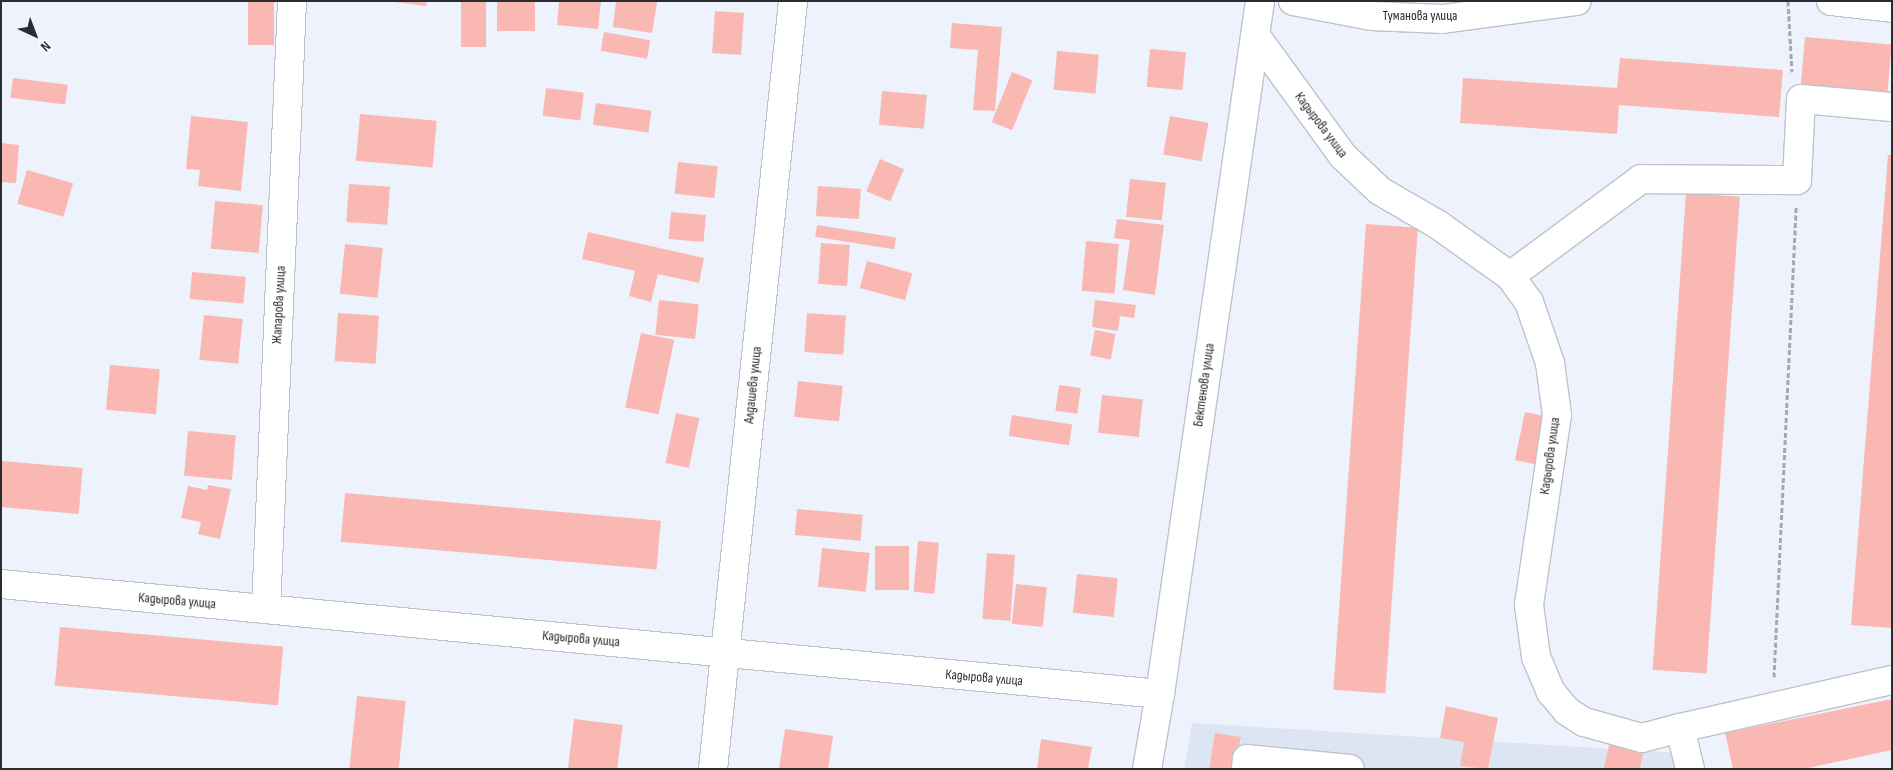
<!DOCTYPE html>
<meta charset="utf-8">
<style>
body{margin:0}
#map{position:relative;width:1893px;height:770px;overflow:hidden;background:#eef2fc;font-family:"Sofia Sans Condensed",sans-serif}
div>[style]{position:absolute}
.built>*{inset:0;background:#dde4f4}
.building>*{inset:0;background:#fab8b3;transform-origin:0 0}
.path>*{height:3px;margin-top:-1.5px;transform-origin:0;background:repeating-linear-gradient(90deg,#a5a8b0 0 5px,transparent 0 7.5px)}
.roads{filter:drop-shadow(1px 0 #bec2cb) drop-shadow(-1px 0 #bec2cb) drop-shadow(0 1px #bec2cb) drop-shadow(0 -1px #bec2cb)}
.minor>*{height:28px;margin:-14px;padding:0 14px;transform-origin:14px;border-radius:14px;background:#fff}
span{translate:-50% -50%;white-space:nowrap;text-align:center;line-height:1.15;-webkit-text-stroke:4.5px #fff;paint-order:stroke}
.street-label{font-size:14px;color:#2a2c2f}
.frame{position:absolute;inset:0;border:2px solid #2a2c2f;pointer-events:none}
.north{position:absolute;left:10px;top:10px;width:50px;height:50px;-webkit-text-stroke:4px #fff;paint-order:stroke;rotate:137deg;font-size:14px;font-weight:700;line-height:20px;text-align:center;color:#2a2c2f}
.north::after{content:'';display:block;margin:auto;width:18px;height:22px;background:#2a2c2f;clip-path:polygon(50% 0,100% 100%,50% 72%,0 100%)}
</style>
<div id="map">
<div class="built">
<div style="clip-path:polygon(1192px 723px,1680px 753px,1680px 769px,1184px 769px)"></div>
</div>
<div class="building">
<div style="left:248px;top:1px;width:26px;height:44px"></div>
<div style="clip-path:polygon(387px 1px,427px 1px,426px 6px)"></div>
<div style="left:461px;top:1px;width:25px;height:46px"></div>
<div style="left:497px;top:1px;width:38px;height:30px"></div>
<div style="clip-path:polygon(559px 1px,601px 1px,598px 29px,557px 25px)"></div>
<div style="clip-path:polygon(616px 1px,657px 2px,652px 33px,613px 27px)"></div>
<div style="left:715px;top:11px;width:29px;height:42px;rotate:4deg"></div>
<div style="clip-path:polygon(952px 23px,1002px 27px,995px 111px,973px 110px,978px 50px,950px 48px)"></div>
<div style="left:604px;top:32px;width:47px;height:19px;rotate:10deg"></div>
<div style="left:1805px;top:37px;width:87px;height:53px;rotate:5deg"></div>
<div style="left:1150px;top:49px;width:36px;height:38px;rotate:5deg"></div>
<div style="left:1057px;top:51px;width:42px;height:39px;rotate:5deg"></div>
<div style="clip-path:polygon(1620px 58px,1783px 70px,1779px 117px,1619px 105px,1617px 134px,1460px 123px,1463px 78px,1617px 88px)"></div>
<div style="left:1012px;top:72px;width:22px;height:54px;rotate:22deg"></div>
<div style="left:13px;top:78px;width:55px;height:20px;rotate:7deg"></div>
<div style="left:546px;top:88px;width:38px;height:28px;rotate:7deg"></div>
<div style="left:882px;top:91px;width:45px;height:34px;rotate:5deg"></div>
<div style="left:596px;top:103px;width:56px;height:22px;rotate:8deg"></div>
<div style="left:360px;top:114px;width:77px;height:47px;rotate:5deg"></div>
<div style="clip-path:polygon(191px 116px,248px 122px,241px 191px,198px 186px,200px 170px,186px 169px)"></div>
<div style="left:1170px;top:116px;width:39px;height:39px;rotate:10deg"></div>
<div style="clip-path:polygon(1px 143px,19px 145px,16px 183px,1px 182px)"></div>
<div style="clip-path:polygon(1888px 155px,1892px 155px,1892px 628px,1851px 625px)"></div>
<div style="left:880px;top:159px;width:26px;height:35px;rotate:23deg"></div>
<div style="left:678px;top:162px;width:40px;height:32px;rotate:6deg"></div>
<div style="left:27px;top:170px;width:48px;height:35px;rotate:16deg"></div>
<div style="left:1130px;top:179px;width:36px;height:38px;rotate:6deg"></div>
<div style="left:349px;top:184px;width:41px;height:38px;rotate:4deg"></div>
<div style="left:818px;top:186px;width:43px;height:30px;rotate:4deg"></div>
<div style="left:1686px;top:193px;width:54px;height:478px;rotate:4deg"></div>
<div style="left:215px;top:201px;width:48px;height:48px;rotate:5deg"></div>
<div style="left:671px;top:212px;width:35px;height:27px;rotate:5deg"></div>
<div style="clip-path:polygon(1117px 219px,1164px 225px,1155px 295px,1123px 290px,1130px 240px,1114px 238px)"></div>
<div style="left:1366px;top:224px;width:52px;height:467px;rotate:4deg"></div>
<div style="left:817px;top:225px;width:80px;height:12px;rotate:9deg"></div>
<div style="clip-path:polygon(588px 232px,704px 258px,699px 283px,658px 274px,651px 302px,629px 296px,635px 271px,582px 259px)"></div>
<div style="left:1086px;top:241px;width:33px;height:50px;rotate:5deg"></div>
<div style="left:821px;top:243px;width:29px;height:41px;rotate:4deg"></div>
<div style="left:345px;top:244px;width:38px;height:50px;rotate:6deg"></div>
<div style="left:867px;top:261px;width:47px;height:28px;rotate:15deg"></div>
<div style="left:192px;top:272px;width:54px;height:27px;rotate:5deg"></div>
<div style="left:659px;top:300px;width:40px;height:35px;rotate:6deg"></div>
<div style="clip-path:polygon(1095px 300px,1136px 305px,1134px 318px,1120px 316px,1118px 331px,1092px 327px)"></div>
<div style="left:338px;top:313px;width:41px;height:48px;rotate:4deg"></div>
<div style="left:807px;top:313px;width:39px;height:39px;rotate:4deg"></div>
<div style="left:204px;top:315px;width:39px;height:45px;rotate:6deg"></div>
<div style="left:1095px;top:330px;width:21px;height:26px;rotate:11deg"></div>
<div style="left:641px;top:333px;width:34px;height:76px;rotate:12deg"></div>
<div style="left:110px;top:365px;width:50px;height:45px;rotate:5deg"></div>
<div style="left:798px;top:381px;width:45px;height:36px;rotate:6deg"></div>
<div style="left:1059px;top:385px;width:22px;height:26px;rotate:8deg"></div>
<div style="left:1102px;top:395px;width:41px;height:38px;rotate:6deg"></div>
<div style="left:1525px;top:412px;width:29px;height:49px;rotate:12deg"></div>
<div style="left:676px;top:413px;width:24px;height:51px;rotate:12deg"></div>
<div style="left:1012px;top:415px;width:61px;height:21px;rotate:9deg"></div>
<div style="left:188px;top:431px;width:48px;height:45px;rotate:5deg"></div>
<div style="left:2px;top:461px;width:81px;height:46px;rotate:5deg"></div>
<div style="clip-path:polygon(208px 485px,231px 489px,220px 539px,198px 534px,201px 522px,181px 518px,188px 486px,207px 490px)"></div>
<div style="left:345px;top:493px;width:317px;height:49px;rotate:5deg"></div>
<div style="left:797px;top:509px;width:66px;height:26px;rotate:5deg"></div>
<div style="left:918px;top:541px;width:21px;height:51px;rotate:5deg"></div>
<div style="left:875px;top:546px;width:34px;height:44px"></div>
<div style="left:822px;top:548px;width:48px;height:39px;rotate:6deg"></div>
<div style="left:987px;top:553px;width:28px;height:66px;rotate:4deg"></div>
<div style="left:1077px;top:574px;width:41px;height:39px;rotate:6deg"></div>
<div style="left:1016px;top:584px;width:31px;height:40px;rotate:6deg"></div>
<div style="left:60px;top:627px;width:224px;height:59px;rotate:5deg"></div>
<div style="left:357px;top:696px;width:49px;height:73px;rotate:6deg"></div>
<div style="clip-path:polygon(1892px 699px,1892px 750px,1803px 769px,1733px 769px,1725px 733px)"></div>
<div style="clip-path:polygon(1446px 706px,1498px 718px,1488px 769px,1460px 766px,1464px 742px,1440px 738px)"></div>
<div style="left:574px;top:719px;width:49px;height:50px;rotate:7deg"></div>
<div style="clip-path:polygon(785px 729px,833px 736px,828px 769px,779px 769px)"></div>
<div style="left:1215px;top:733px;width:26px;height:36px;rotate:9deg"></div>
<div style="clip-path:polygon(1611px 736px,1645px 743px,1640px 769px,1604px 768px)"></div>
<div style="clip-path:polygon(1041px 739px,1092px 747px,1088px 769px,1037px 769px)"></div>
</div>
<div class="path">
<div style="left:1788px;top:1px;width:71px;rotate:86.8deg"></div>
<div style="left:1774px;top:677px;width:470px;rotate:-87.3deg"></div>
</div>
<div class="roads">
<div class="minor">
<div style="left:1293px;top:1px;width:80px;rotate:10.8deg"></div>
<div style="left:1372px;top:16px;width:71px;rotate:2.4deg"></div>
<div style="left:1443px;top:19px;width:135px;rotate:-7.7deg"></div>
<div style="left:1831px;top:1px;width:61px;rotate:6.5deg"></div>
<div style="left:1255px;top:35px;width:150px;rotate:54deg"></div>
<div style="left:1343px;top:156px;width:51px;rotate:43.4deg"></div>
<div style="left:1380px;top:191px;width:66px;rotate:30.1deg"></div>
<div style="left:1437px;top:224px;width:90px;rotate:35.5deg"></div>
<div style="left:1510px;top:276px;width:32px;rotate:54deg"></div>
<div style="left:1529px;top:302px;width:65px;rotate:71deg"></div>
<div style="left:1550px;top:363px;width:52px;rotate:82.3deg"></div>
<div style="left:1557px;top:415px;width:192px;rotate:98.4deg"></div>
<div style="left:1529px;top:605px;width:52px;rotate:82.3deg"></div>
<div style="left:1536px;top:657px;width:38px;rotate:67deg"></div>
<div style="left:1551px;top:692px;width:25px;rotate:50deg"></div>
<div style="left:1567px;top:711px;width:20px;rotate:33deg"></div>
<div style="left:1584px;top:722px;width:60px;rotate:15.4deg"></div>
<div style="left:1642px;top:738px;width:39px;rotate:-15deg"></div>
<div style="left:1680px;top:728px;width:42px;rotate:76.3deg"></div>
<div style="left:1510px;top:276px;width:163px;rotate:-36.5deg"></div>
<div style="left:1641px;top:179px;width:156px;rotate:0.4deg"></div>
<div style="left:1797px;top:180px;width:81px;rotate:-87.2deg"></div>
<div style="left:1801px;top:99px;width:91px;rotate:5deg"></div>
<div style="left:1px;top:584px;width:1164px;rotate:5.42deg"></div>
<div style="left:266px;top:609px;width:609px;rotate:-87.55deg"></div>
<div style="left:1680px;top:728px;width:217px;rotate:-12.8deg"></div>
<div style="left:713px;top:769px;width:772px;rotate:-84.05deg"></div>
<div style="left:1147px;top:769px;width:76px;rotate:-80.2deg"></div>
<div style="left:1160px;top:694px;width:700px;rotate:-81.79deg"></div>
<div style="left:1246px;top:769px;width:10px;rotate:-84deg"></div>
<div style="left:1247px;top:759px;width:103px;rotate:5.5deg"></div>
</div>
</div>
<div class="street-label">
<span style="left:1420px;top:16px">Туманова улица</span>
<span style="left:1321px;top:125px;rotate:53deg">Кадырова улица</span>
<span style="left:279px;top:305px;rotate:-87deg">Жапарова улица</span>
<span style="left:753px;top:385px;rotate:-84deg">Алдашева улица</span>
<span style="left:1204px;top:385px;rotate:-82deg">Бектенова улица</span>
<span style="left:1550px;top:456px;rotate:-82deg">Кадырова улица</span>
<span style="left:177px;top:601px;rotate:5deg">Кадырова улица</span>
<span style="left:581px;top:639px;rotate:5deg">Кадырова улица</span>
<span style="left:984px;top:678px;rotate:5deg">Кадырова улица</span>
</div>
<div class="frame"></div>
<div class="north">N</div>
</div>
